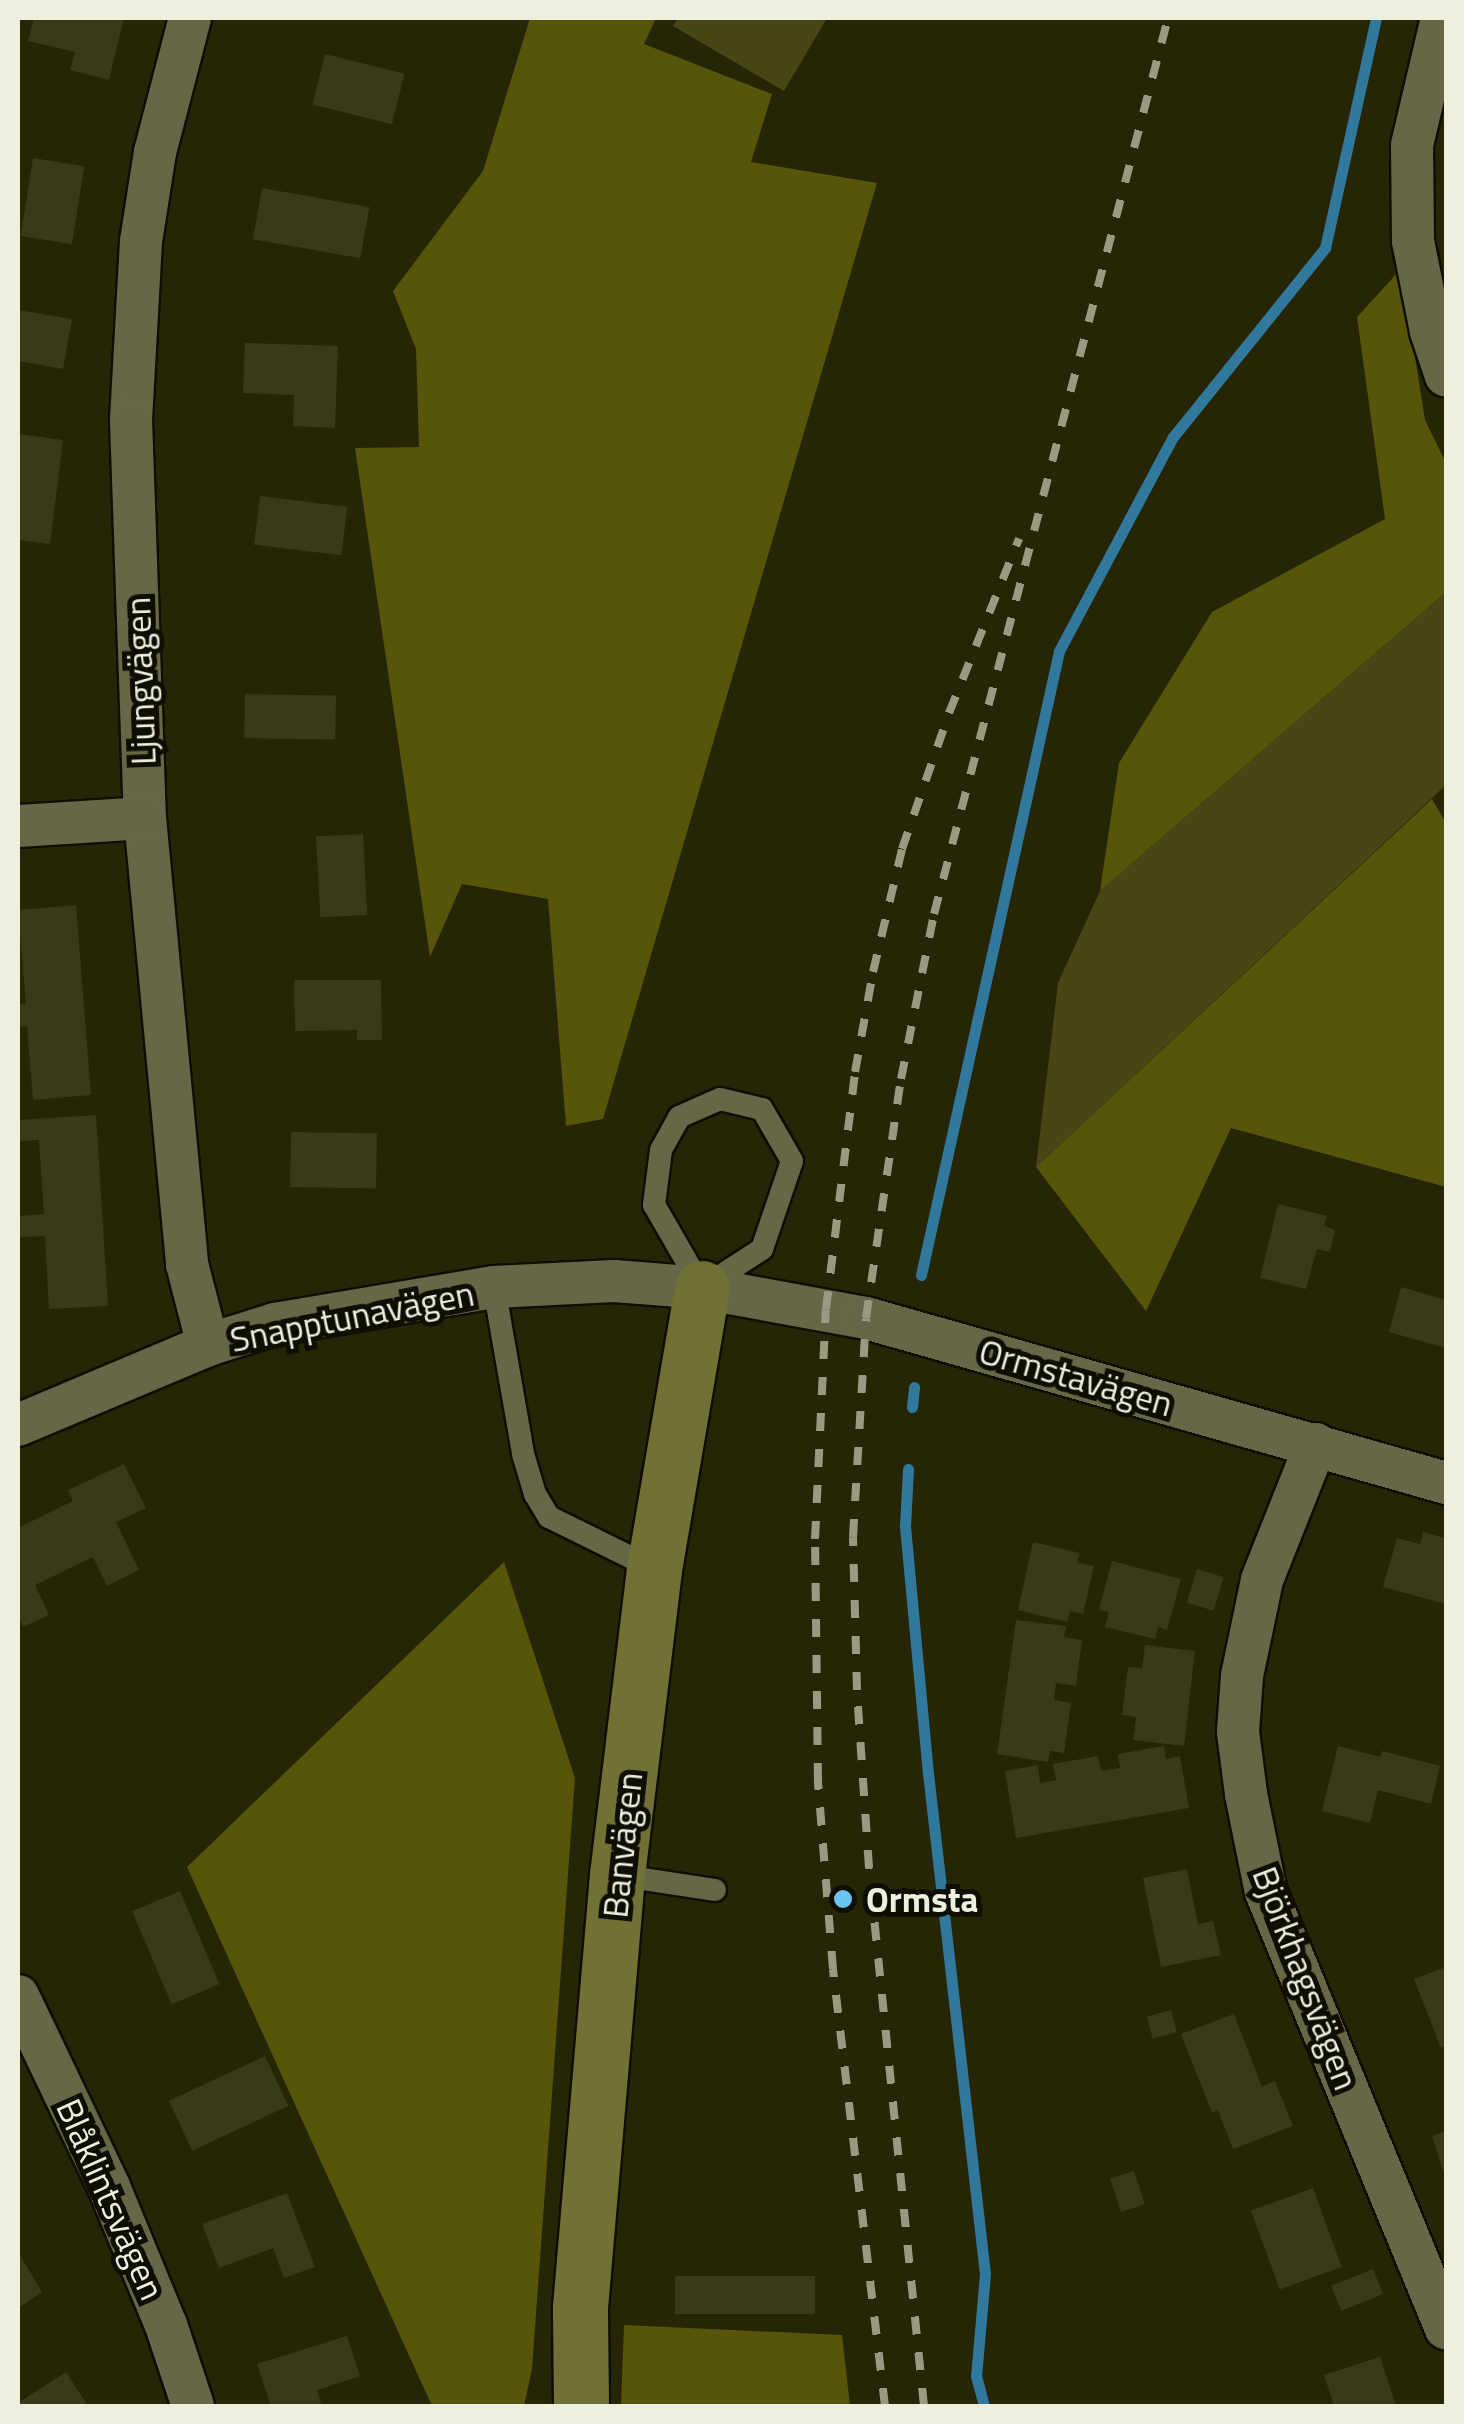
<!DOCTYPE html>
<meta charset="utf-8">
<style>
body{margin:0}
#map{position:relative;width:1464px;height:2424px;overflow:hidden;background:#262607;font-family:"Titillium Web",sans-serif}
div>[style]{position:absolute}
.green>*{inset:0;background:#474715}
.forest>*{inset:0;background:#565509}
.stream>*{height:11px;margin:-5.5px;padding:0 5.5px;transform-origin:5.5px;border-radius:5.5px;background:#30799c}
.building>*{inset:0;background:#3a3a1b;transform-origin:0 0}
.roads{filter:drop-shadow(2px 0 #0f0e00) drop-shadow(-2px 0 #0f0e00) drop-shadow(0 2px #0f0e00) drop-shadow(0 -2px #0f0e00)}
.lane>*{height:22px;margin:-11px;padding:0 11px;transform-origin:11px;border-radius:11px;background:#666747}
.street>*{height:42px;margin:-21px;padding:0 21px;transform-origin:21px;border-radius:21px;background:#666747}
.secondary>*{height:55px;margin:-27.5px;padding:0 27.5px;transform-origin:27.5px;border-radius:27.5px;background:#707135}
.rail>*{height:8px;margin-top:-4px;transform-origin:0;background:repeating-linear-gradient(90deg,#999a82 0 18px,transparent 0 36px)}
.dots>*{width:28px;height:28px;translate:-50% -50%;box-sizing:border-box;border:5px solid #0e0e03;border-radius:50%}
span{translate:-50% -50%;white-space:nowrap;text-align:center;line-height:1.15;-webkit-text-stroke:10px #0e0e03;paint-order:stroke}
.street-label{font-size:35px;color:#eeefdd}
.poi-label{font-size:35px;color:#eeefdd;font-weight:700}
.left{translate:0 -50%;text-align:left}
.frame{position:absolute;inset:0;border:20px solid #eeefdd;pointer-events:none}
</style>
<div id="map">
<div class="green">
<div style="clip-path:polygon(678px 18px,827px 18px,784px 91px,673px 26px)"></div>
<div style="clip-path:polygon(1446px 592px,1446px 785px,1036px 1167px,1058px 983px,1100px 891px)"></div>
</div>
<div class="forest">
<div style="clip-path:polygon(530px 18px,656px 18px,644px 44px,772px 94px,751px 162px,877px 183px,603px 1119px,566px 1126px,548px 899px,462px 884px,430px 957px,355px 448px,419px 447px,416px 349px,393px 291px,483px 171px)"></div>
<div style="clip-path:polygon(1401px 269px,1425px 420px,1446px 463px,1446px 592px,1100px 891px,1119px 763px,1212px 612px,1385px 519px,1357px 317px)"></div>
<div style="clip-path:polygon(1432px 799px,1446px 823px,1446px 1187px,1231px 1128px,1146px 1311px,1036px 1167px)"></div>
<div style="clip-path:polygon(504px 1562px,575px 1778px,532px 2369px,524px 2406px,432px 2406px,187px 1867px)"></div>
<div style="clip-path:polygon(624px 2325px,842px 2335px,850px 2406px,621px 2406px)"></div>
</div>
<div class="stream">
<div style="left:921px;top:1275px;width:639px;rotate:-77.53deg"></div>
<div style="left:1059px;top:651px;width:242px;rotate:-62deg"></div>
<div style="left:1173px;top:437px;width:243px;rotate:-51.2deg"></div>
<div style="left:1325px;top:248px;width:236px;rotate:-77.5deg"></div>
<div style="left:912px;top:1407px;width:20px;rotate:-84deg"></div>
<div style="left:908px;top:1469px;width:57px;rotate:93deg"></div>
<div style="left:905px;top:1526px;width:248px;rotate:84.7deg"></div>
<div style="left:928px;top:1773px;width:504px;rotate:83.51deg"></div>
<div style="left:985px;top:2274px;width:102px;rotate:95deg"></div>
<div style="left:976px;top:2376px;width:31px;rotate:75deg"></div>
</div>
<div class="building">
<div style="clip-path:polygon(34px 18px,124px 18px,109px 80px,70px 70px,75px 52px,28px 41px)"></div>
<div style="left:325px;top:54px;width:82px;height:52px;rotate:14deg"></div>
<div style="left:33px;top:158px;width:52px;height:79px;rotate:9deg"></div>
<div style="left:262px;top:188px;width:109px;height:52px;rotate:10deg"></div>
<div style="clip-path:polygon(18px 310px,72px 319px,63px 369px,18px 361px)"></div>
<div style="clip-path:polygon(245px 343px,338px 346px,335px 428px,293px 426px,294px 395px,243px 393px)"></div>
<div style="clip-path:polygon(18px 434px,63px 440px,50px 544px,18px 540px)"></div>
<div style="left:260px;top:496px;width:88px;height:49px;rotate:7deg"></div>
<div style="left:245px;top:694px;width:91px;height:44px;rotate:1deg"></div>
<div style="left:363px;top:834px;width:81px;height:47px;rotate:87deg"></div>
<div style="clip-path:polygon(76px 905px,91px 1095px,33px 1100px,27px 1026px,18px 1027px,18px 1005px,26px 1004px,18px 910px)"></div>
<div style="clip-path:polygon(294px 980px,381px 980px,382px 1040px,357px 1040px,357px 1030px,295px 1031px)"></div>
<div style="clip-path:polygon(96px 1115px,108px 1306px,49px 1309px,45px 1236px,18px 1237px,18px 1216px,44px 1214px,39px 1140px,18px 1141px,18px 1120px)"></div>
<div style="left:291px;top:1132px;width:86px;height:55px;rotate:1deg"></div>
<div style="clip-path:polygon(1278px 1204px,1327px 1216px,1324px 1226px,1335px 1230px,1330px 1252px,1317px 1249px,1306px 1289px,1260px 1278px)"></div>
<div style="clip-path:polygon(1401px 1287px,1446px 1300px,1446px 1348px,1389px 1332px)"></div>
<div style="clip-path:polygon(124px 1464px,146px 1508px,116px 1522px,139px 1570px,107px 1586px,93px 1557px,35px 1585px,49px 1615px,23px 1627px,18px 1614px,18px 1528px,73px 1501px,68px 1490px)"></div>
<div style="clip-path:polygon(1423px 1532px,1444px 1538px,1446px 1604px,1383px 1587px,1397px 1538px,1420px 1544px)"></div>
<div style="clip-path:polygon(1033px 1542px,1080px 1553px,1077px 1563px,1094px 1566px,1083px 1614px,1070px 1611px,1067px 1622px,1018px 1610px)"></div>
<div style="clip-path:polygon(1112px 1561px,1181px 1579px,1167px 1630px,1158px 1627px,1155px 1639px,1105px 1627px,1109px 1612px,1099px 1610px)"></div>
<div style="left:1197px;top:1569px;width:28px;height:35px;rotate:17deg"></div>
<div style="clip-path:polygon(1016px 1620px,1066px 1626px,1064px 1637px,1082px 1640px,1076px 1686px,1056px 1683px,1054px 1700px,1071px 1703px,1064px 1753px,1050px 1751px,1048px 1762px,997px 1754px)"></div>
<div style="clip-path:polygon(1145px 1645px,1195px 1651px,1184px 1746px,1133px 1740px,1136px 1717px,1122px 1715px,1128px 1667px,1142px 1668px)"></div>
<div style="clip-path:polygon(1164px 1746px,1166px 1759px,1180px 1756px,1189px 1808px,1016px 1838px,1005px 1771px,1038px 1765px,1040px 1783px,1056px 1780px,1053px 1764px,1098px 1756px,1101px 1771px,1120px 1768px,1118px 1754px)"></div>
<div style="clip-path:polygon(1338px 1746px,1380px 1757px,1382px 1751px,1440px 1766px,1431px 1804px,1378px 1790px,1370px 1823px,1322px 1811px)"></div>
<div style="clip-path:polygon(1187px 1869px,1198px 1924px,1213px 1921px,1221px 1955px,1161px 1967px,1143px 1878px)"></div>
<div style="left:180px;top:1891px;width:101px;height:52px;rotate:67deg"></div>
<div style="clip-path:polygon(1446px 1967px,1446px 2046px,1441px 2048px,1414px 1979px)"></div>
<div style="left:1171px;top:2010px;width:23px;height:25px;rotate:75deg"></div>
<div style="clip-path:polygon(1234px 2014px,1262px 2087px,1275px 2081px,1293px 2126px,1233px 2149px,1218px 2110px,1212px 2113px,1181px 2034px)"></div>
<div style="left:265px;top:2056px;width:55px;height:106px;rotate:65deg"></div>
<div style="clip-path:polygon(1446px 2131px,1446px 2170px,1443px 2171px,1432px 2136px)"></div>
<div style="left:1134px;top:2171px;width:35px;height:25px;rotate:72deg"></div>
<div style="left:1313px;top:2188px;width:84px;height:66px;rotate:70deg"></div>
<div style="clip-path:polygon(287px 2193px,315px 2267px,284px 2278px,273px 2248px,219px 2268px,202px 2224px)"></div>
<div style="clip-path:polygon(18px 2252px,42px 2292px,18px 2308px)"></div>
<div style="left:1373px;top:2269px;width:27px;height:45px;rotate:68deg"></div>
<div style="left:675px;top:2276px;width:140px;height:38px"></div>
<div style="clip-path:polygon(347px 2336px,360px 2376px,317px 2390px,322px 2406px,271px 2406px,257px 2364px)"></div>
<div style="clip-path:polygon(1380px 2357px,1396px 2406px,1334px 2406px,1324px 2375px)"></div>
<div style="clip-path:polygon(66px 2372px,88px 2406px,18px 2406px,18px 2403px)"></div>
</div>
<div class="roads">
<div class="lane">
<div style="left:720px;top:1099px;width:43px;rotate:13.4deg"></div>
<div style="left:762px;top:1109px;width:60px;rotate:60deg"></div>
<div style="left:792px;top:1161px;width:93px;rotate:108.8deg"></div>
<div style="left:762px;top:1249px;width:72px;rotate:147deg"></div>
<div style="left:702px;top:1288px;width:96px;rotate:-120deg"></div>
<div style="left:654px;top:1205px;width:55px;rotate:-82.7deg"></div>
<div style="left:661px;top:1150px;width:38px;rotate:-61deg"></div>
<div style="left:679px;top:1117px;width:45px;rotate:-23.7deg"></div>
<div style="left:494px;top:1287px;width:169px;rotate:80.1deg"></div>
<div style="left:523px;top:1454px;width:42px;rotate:73.3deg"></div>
<div style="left:535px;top:1494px;width:27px;rotate:59deg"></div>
<div style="left:549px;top:1517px;width:117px;rotate:26.3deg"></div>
<div style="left:617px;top:1875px;width:99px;rotate:8.7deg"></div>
</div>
<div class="street">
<div style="left:190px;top:18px;width:138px;rotate:104.6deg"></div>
<div style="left:155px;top:152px;width:90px;rotate:98.9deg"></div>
<div style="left:141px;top:241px;width:179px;rotate:93.2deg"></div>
<div style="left:131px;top:420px;width:398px;rotate:88deg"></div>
<div style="left:145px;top:818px;width:448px;rotate:84.6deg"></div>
<div style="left:187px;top:1264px;width:84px;rotate:75.5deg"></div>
<div style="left:1442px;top:18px;width:130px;rotate:103.3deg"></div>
<div style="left:1412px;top:145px;width:96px;rotate:89.4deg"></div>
<div style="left:1413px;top:241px;width:92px;rotate:78.7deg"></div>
<div style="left:1431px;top:331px;width:47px;rotate:71.6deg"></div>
<div style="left:18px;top:826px;width:127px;rotate:-3.6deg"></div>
<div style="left:18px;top:1425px;width:206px;rotate:-22.8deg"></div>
<div style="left:208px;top:1345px;width:70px;rotate:-17.4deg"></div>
<div style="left:275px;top:1324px;width:222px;rotate:-9.6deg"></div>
<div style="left:494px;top:1287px;width:120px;rotate:-2.9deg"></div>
<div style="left:614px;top:1281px;width:88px;rotate:4.5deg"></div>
<div style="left:702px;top:1288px;width:167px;rotate:10.4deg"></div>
<div style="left:866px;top:1318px;width:603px;rotate:15.88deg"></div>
<div style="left:1316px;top:1444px;width:146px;rotate:111.7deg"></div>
<div style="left:1262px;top:1580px;width:98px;rotate:101.8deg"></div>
<div style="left:1242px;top:1676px;width:56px;rotate:94.1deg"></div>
<div style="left:1238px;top:1732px;width:63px;rotate:82.6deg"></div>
<div style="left:1246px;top:1794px;width:100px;rotate:78.5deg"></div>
<div style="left:1266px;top:1892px;width:472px;rotate:67.6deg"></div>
<div style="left:18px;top:1996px;width:212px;rotate:64.5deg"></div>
<div style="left:109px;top:2187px;width:149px;rotate:67.6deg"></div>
<div style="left:166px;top:2325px;width:85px;rotate:71.6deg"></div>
</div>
<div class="secondary">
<div style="left:581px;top:2406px;width:99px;rotate:-90.6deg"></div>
<div style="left:580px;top:2307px;width:434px;rotate:-85.1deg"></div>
<div style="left:617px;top:1875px;width:308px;rotate:-83.1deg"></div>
<div style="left:654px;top:1569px;width:285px;rotate:-80.3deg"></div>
</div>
</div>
<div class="rail">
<div style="left:885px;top:2406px;width:440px;rotate:-96.8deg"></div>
<div style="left:833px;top:1969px;width:189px;rotate:-94.6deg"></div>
<div style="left:818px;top:1781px;width:242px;rotate:-90.7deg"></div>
<div style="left:815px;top:1539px;width:230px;rotate:-87.3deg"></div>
<div style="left:826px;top:1309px;width:239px;rotate:-83deg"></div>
<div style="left:855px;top:1072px;width:102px;rotate:-79.8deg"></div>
<div style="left:873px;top:972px;width:126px;rotate:-76.7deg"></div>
<div style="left:902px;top:849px;width:144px;rotate:-70.9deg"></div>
<div style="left:949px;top:713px;width:188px;rotate:-68.1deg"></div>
<div style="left:924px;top:2406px;width:541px;rotate:-95.84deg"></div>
<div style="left:869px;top:1868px;width:178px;rotate:-93.9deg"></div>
<div style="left:857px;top:1690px;width:153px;rotate:-91.5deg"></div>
<div style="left:853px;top:1537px;width:219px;rotate:-86.6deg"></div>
<div style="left:866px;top:1318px;width:242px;rotate:-81.7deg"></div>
<div style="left:901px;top:1079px;width:168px;rotate:-78.7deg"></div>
<div style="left:934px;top:914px;width:926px;rotate:-75.36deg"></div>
</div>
<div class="dots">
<div style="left:843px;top:1899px;background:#6bc3f2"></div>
</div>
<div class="street-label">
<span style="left:140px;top:681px;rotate:-92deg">Ljungvägen</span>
<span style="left:352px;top:1316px;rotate:-11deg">Snapptunavägen</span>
<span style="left:1076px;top:1377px;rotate:16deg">Ormstavägen</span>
<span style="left:622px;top:1845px;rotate:-84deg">Banvägen</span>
<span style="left:1306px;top:1978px;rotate:69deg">Björkhagsvägen</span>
<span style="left:111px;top:2199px;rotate:66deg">Blåklintsvägen</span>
</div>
<div class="poi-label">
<span class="left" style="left:866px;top:1899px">Ormsta</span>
</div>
<div class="frame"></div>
</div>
